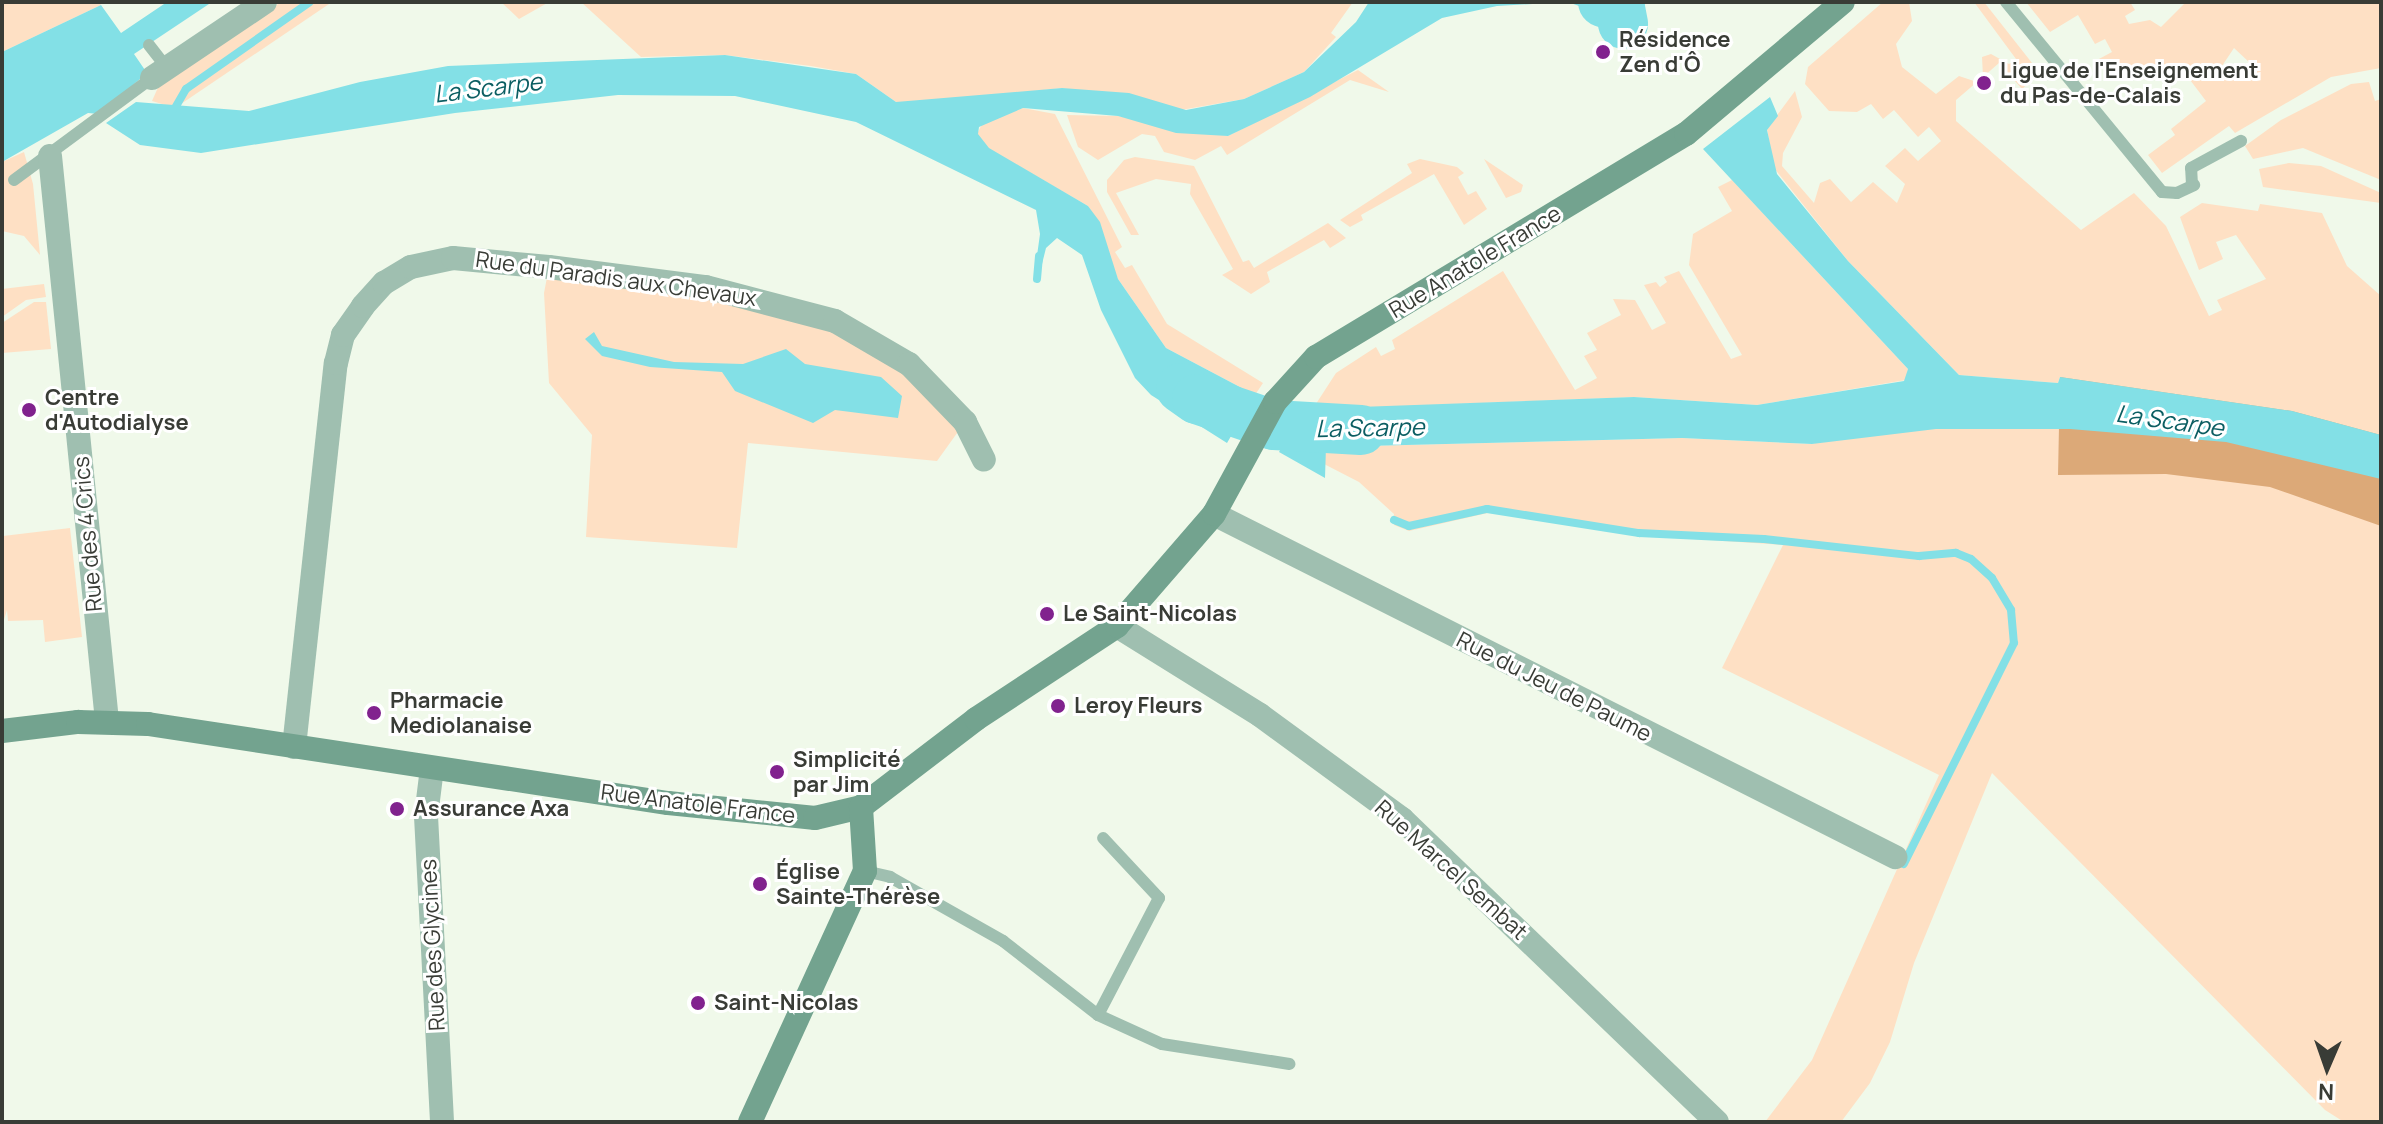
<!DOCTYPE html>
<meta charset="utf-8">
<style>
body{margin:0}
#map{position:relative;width:2383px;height:1124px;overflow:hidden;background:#f0f9ea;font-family:Manrope,sans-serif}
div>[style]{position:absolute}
.green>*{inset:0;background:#fee0c4}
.forest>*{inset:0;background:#dca978}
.water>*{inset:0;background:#83e0e6}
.stream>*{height:8px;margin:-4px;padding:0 4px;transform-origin:4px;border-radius:4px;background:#83e0e6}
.river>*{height:50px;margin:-25px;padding:0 25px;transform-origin:25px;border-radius:25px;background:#83e0e6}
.lane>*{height:12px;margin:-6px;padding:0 6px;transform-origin:6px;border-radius:6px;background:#9fbfb0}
.street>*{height:24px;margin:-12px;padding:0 12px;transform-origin:12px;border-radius:12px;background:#9fbfb0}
.secondary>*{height:24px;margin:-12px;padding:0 12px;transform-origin:12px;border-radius:12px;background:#73a38f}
.dots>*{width:22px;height:22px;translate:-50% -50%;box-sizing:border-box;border:4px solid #fff;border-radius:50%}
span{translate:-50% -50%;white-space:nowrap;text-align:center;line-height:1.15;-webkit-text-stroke:6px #fff;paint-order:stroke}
.poi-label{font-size:22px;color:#393c36;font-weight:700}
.left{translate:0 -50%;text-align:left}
.street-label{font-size:22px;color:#393c36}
.water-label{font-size:24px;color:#0b5e62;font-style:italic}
.frame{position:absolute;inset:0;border:4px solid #393c36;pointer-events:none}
.north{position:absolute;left:2287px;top:1028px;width:80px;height:80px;-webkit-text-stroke:6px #fff;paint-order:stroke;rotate:182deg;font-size:22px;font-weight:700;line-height:32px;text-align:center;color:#393c36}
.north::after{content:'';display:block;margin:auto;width:28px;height:36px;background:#393c36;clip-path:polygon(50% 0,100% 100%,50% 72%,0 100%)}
</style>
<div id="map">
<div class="green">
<div style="clip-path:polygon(2px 2px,99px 2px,101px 5px,2px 52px)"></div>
<div style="clip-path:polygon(281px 2px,332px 2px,175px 108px,152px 101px,160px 83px)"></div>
<div style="clip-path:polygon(501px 2px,549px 2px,519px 19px)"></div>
<div style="clip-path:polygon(581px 2px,1353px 2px,1331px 33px,1336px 37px,1304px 72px,1244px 99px,1181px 110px,1062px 88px,917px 104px,896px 102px,856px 74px,811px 66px,725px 55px,641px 57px)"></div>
<div style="clip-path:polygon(1883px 2px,1909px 2px,1912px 21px,1896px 44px,1902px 67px,1936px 94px,1959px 76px,1977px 82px,1956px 100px,1956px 121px,2081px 230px,2134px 193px,2166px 226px,2209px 316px,2222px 310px,2217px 300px,2266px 279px,2236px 235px,2216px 242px,2223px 259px,2199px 270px,2180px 217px,2202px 203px,2258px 211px,2260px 204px,2322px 213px,2347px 266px,2381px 296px,2381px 435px,2292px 411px,2060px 377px,2058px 383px,1959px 375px,1848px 261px,1774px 168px,1767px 129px,1795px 91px,1802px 117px,1783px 153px,1782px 166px,1814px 203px,1820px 183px,1830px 179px,1851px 202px,1873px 182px,1897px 203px,1905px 184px,1885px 166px,1905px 148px,1918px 161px,1941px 141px,1929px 127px,1918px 137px,1894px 110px,1883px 119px,1871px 104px,1857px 112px,1829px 111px,1805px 84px,1808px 67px)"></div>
<div style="clip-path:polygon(1974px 2px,1984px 2px,2040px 73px,2022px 89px,1999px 63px,1983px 77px,1982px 57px,1991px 54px,2009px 64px,2016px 59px)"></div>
<div style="clip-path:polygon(evenodd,2026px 2px,2130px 2px,2135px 10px,2125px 16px,2129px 24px,2150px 20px,2161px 27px,2186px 2px,2381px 2px,2381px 68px,2331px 77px,2235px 133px,2229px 126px,2162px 173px,2148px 155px,2175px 135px,2171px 129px,2206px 101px,2184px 72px,2173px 80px,2116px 78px,2097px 60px,2112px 52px,2105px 39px,2095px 44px,2078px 15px,2050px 32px,2026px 2px,2234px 48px,2250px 63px,2241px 78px,2222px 66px,2234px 48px)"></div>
<div style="clip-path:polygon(1358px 70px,1389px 92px,1350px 80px,1227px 155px,1221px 146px,1195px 160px,1164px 152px,1155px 136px,1142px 134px,1098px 160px,1078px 147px,1067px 115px,1118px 116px,1228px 136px)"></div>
<div style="clip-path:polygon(2369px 82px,2375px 101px,2381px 99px,2381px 180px,2303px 148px,2253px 159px,2245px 146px,2281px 120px,2351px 84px)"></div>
<div style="clip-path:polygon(1023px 108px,1055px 114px,1122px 247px,1115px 252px,1125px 268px,1132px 265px,1167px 324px,1263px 383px,1255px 395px,1166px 348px,1118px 279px,1088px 206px,989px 149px,977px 134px,984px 120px)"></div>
<div style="clip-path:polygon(24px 152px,33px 184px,40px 255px,24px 236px,2px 231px,2px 162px)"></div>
<div style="clip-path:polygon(1135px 157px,1194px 166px,1243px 262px,1249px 260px,1254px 268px,1328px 223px,1346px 238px,1330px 248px,1324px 240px,1267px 272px,1270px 282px,1251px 294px,1222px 275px,1233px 269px,1190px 194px,1191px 184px,1156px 179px,1116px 193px,1139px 235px,1131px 235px,1107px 192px,1107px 180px,1124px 160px)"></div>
<div style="clip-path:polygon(1420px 159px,1457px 167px,1464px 173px,1458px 177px,1468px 195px,1476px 191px,1487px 209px,1464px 225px,1434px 174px,1361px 215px,1363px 220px,1350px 227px,1340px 220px,1412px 173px,1407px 164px)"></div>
<div style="clip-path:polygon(1484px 159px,1523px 185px,1521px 192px,1506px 198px)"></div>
<div style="clip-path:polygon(2289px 163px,2321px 166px,2381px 193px,2381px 203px,2263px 187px,2259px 169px)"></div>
<div style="clip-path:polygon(1732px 180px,1908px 369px,1906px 380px,1757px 405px,1634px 397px,1312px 410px,1336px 373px,1376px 347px,1381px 356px,1395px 349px,1392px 340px,1503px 271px,1575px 390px,1597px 378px,1584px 356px,1597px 350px,1587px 333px,1621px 315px,1613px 299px,1635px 300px,1652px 330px,1666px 323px,1644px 285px,1656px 282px,1660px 287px,1667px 282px,1664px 277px,1679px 271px,1731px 359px,1742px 355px,1689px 265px,1693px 234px,1732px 211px,1718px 187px)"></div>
<div style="clip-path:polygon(549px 267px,835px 321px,965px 422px,937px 461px,748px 443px,737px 548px,586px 537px,592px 435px,549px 383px,544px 293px)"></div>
<div style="clip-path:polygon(44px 284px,46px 297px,26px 300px,2px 317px,2px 289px)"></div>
<div style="clip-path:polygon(34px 302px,46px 302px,51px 349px,2px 353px,2px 323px)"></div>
<div style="clip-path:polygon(1958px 402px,2381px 456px,2381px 1122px,2344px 1122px,2325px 1110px,1992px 773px,1914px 963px,1890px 1042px,1870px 1083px,1841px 1122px,1765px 1122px,1812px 1060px,1939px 775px,1722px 668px,1783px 545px,1634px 535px,1492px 512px,1409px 531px,1394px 525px,1394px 514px,1359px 482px,1324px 464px,1326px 447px,1682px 438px,1812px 444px)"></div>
<div style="clip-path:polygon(70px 528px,82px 637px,45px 642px,43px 620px,8px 621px,7px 610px,2px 626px,2px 531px,3px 536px)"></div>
</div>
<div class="forest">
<div style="clip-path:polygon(2060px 377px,2292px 411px,2381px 435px,2381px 526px,2270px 487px,2166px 474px,2058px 475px)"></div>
</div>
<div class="water">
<div style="clip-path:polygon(167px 2px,212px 2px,134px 54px,147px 73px,99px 114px,88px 113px,2px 162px,2px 52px,101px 5px,121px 33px)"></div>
<div style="clip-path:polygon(1369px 2px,1632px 2px,1631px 12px,1590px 10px,1568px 2px,1497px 6px,1442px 18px,1310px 97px,1228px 136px,1176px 133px,1118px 116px,1023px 108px,979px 127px,978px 134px,989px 148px,1088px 206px,1100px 222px,1118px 279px,1166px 348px,1255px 395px,1227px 443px,1151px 395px,1135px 378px,1101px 310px,1082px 255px,1057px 238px,1046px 248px,1042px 264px,1036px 263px,1040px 234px,1036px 210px,856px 122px,735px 96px,618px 95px,455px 113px,201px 153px,140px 145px,106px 123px,136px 102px,249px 111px,360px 82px,448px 66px,725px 55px,856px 74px,896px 102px,1062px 88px,1129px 93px,1186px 110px,1244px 99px,1304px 72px,1356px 22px)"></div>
<div style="clip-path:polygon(1770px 97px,1778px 116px,1767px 130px,1777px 174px,1848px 261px,1959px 375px,2058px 383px,2060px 377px,2292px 411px,2381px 435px,2381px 479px,2226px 442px,2070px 429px,1936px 429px,1812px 444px,1682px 438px,1326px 447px,1325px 478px,1279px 452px,1303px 409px,1634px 397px,1757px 405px,1904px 381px,1908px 369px,1703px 149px)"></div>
<div style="clip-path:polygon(594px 332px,602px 346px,674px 362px,743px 364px,786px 349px,805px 364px,881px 377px,902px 396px,898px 418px,835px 410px,813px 423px,735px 391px,722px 372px,650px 367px,602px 356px,585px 339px)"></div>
</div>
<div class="stream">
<div style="left:175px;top:108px;width:22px;rotate:-60deg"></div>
<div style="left:186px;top:89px;width:151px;rotate:-35.1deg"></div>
<div style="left:1037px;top:279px;width:23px;rotate:-85deg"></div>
<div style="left:1394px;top:520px;width:16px;rotate:22deg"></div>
<div style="left:1409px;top:526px;width:80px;rotate:-12.3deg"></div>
<div style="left:1487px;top:509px;width:154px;rotate:9deg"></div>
<div style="left:1639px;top:533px;width:125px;rotate:2.7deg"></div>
<div style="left:1764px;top:539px;width:156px;rotate:6.3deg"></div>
<div style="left:1919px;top:556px;width:37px;rotate:-5deg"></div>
<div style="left:1956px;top:553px;width:16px;rotate:22deg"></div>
<div style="left:1971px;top:559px;width:28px;rotate:42deg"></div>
<div style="left:1992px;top:578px;width:37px;rotate:59deg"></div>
<div style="left:2011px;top:610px;width:33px;rotate:85deg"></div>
<div style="left:2014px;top:643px;width:247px;rotate:116.5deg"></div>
</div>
<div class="river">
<div style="left:1603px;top:2px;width:18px;rotate:19deg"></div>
<div style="left:1620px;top:8px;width:16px;rotate:79deg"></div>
<div style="left:1181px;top:388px;width:19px;rotate:35deg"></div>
<div style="left:1197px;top:399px;width:81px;rotate:18.7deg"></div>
<div style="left:1274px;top:425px;width:87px;rotate:3.3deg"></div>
</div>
<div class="lane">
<div style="left:2006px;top:2px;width:246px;rotate:50.6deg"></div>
<div style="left:2162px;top:192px;width:15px;rotate:4deg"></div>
<div style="left:2177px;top:193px;width:19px;rotate:-25deg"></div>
<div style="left:149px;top:45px;width:29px;rotate:52deg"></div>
<div style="left:14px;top:180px;width:172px;rotate:-36.5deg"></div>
<div style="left:2192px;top:185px;width:17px;rotate:-93deg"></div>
<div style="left:2191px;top:168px;width:57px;rotate:-28.4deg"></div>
<div style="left:865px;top:871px;width:26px;rotate:13deg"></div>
<div style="left:890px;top:877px;width:130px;rotate:29.5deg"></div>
<div style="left:1003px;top:941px;width:120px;rotate:37.9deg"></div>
<div style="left:1098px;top:1015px;width:70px;rotate:24.4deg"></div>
<div style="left:1162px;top:1044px;width:129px;rotate:8.9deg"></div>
<div style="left:1098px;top:1015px;width:132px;rotate:-62.5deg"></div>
<div style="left:1159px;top:898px;width:82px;rotate:-133deg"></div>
</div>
<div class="street">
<div style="left:152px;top:78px;width:136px;rotate:-33.9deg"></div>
<div style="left:50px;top:156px;width:568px;rotate:84.24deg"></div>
<div style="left:1214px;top:514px;width:763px;rotate:26.73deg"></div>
<div style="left:1117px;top:626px;width:168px;rotate:31.9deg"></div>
<div style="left:1260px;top:715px;width:176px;rotate:36.2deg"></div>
<div style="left:1402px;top:819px;width:437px;rotate:43.9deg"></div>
<div style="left:294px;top:747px;width:386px;rotate:-83.8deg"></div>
<div style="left:336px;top:363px;width:29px;rotate:-76deg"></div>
<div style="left:343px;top:335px;width:35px;rotate:-55deg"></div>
<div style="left:363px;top:306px;width:31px;rotate:-48deg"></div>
<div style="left:384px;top:283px;width:31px;rotate:-31deg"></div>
<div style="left:411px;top:267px;width:43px;rotate:-12.1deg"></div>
<div style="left:453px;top:258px;width:96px;rotate:5.4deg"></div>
<div style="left:549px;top:267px;width:158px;rotate:7.3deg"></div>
<div style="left:706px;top:287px;width:133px;rotate:14.8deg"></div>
<div style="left:835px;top:321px;width:86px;rotate:30.2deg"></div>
<div style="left:909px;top:364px;width:81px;rotate:46deg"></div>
<div style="left:965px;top:422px;width:42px;rotate:63.4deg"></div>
<div style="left:432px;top:768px;width:48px;rotate:97.1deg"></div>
<div style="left:426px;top:816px;width:306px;rotate:87deg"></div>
</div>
<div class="secondary">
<div style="left:2px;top:731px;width:77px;rotate:-6.8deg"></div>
<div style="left:78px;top:722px;width:70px;rotate:1.6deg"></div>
<div style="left:148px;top:724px;width:526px;rotate:8.64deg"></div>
<div style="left:668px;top:803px;width:148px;rotate:5.8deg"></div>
<div style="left:815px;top:818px;width:47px;rotate:-13.4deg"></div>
<div style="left:861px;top:807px;width:145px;rotate:-37.4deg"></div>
<div style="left:976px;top:719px;width:169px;rotate:-33.4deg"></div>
<div style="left:1117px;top:626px;width:148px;rotate:-49.1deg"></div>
<div style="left:1214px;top:514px;width:128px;rotate:-61.4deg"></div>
<div style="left:1275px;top:402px;width:61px;rotate:-47.7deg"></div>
<div style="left:1316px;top:357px;width:432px;rotate:-31.1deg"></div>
<div style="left:1686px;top:134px;width:205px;rotate:-40.1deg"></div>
<div style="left:750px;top:1122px;width:276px;rotate:-65.4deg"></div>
<div style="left:865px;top:871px;width:64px;rotate:-93.6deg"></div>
</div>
<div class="dots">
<div style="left:1603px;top:52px;background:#81228e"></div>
<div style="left:1984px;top:83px;background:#81228e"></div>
<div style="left:29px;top:410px;background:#81228e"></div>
<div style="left:1047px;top:614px;background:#81228e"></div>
<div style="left:1058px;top:706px;background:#81228e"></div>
<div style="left:374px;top:713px;background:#81228e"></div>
<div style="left:777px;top:772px;background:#81228e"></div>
<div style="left:397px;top:809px;background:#81228e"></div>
<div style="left:760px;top:884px;background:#81228e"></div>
<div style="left:698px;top:1003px;background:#81228e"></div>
</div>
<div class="poi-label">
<span class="left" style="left:1619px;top:52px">Résidence<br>Zen d'Ô</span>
<span class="left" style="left:2000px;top:83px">Ligue de l'Enseignement<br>du Pas-de-Calais</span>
<span class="left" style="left:45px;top:410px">Centre<br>d'Autodialyse</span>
<span class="left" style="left:1063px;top:614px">Le Saint-Nicolas</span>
<span class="left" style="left:390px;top:713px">Pharmacie<br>Mediolanaise</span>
<span class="left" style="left:1074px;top:706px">Leroy Fleurs</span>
<span class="left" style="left:793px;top:772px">Simplicité<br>par Jim</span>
<span class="left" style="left:413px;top:809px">Assurance Axa</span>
<span class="left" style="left:776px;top:884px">Église<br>Sainte-Thérèse</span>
<span class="left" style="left:714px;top:1003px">Saint-Nicolas</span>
</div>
<div class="street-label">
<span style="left:1475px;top:262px;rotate:-31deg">Rue Anatole France</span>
<span style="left:616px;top:279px;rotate:8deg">Rue du Paradis aux Chevaux</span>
<span style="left:88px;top:534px;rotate:-95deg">Rue des 4 Crics</span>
<span style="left:1554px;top:687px;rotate:27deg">Rue du Jeu de Paume</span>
<span style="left:698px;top:804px;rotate:7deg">Rue Anatole France</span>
<span style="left:1451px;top:870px;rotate:42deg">Rue Marcel Sembat</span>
<span style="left:433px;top:945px;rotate:-93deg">Rue des Glycines</span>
</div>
<div class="water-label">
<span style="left:488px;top:87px;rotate:-7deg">La Scarpe</span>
<span style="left:2170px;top:420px;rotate:8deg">La Scarpe</span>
<span style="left:1370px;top:427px;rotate:-1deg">La Scarpe</span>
</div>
<div class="frame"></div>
<div class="north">N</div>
</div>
